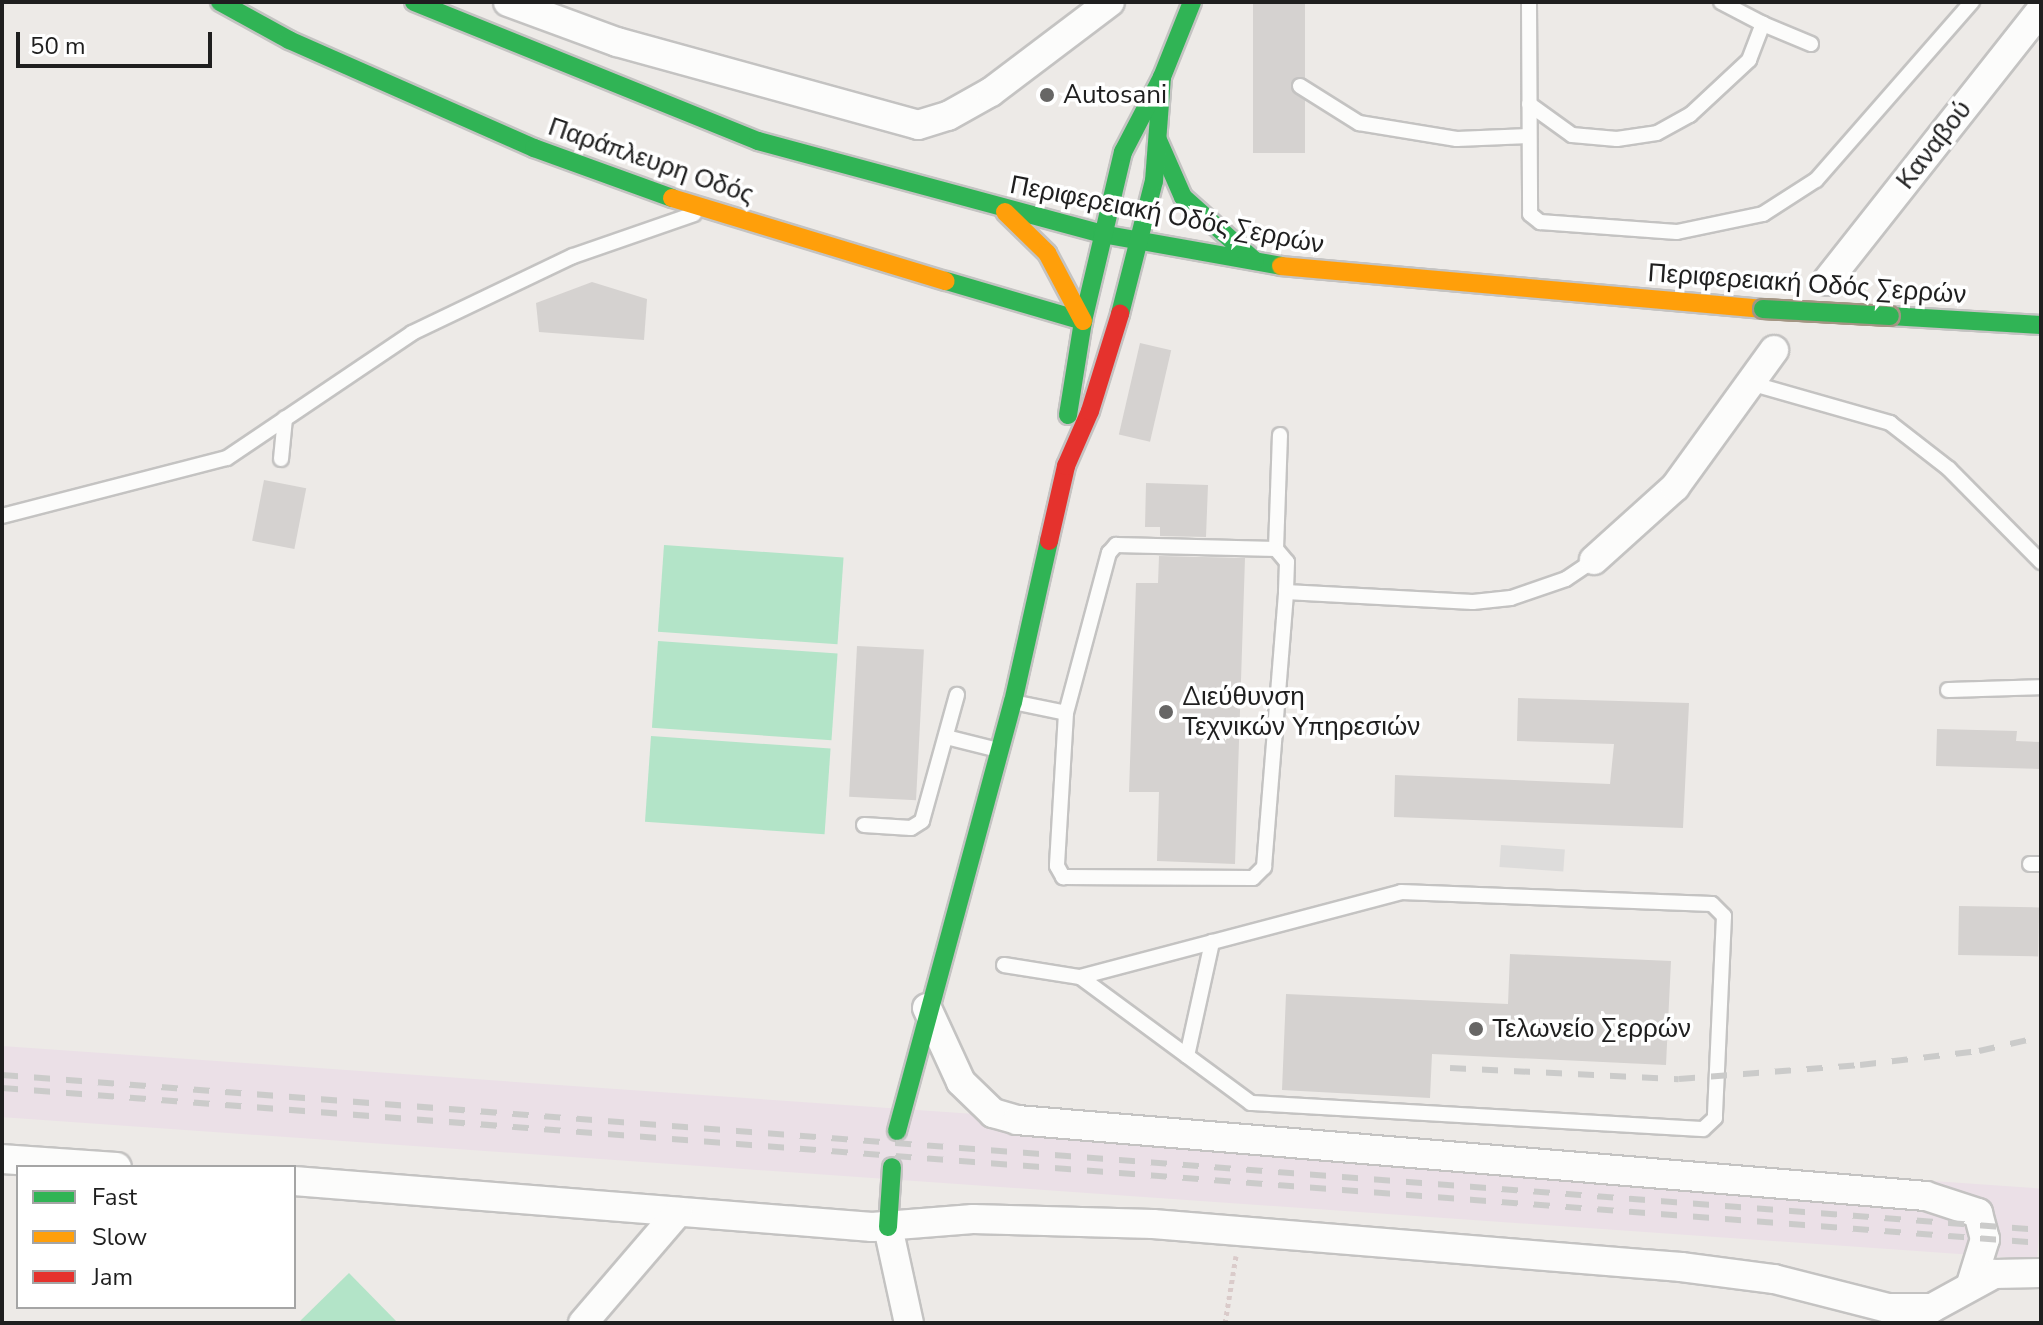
<!DOCTYPE html>
<meta charset="utf-8">
<style>
body{margin:0}
#map{position:relative;width:2043px;height:1325px;overflow:hidden;background:#edeae7;font-family:"Nunito Sans",sans-serif}
div>[style]{position:absolute}
.industrial>*{inset:0;background:#ebe0e7;transform-origin:0 0}
.pitch>*{inset:0;background:#b3e4c8;transform-origin:0 0}
.parking>*{inset:0;background:#dddcdb;transform-origin:0 0}
.building>*{inset:0;background:#d5d2d0;transform-origin:0 0}
.path>*{height:5px;margin-top:-2.5px;transform-origin:0;background:repeating-linear-gradient(90deg,#dacbca 0 4px,transparent 0 8px)}
.roads{filter:drop-shadow(2px 0 #c4c3c2) drop-shadow(-2px 0 #c4c3c2) drop-shadow(0 2px #c4c3c2) drop-shadow(0 -2px #c4c3c2)}
.lane>*{height:14px;margin:-7px;padding:0 7px;transform-origin:7px;border-radius:7px;background:#fcfcfb}
.street>*{height:28px;margin:-14px;padding:0 14px;transform-origin:14px;border-radius:14px;background:#fcfcfb}
.fast>*{height:18px;margin:-9px;padding:0 9px;transform-origin:9px;border-radius:9px;background:#30b455}
.slow>*{height:18px;margin:-9px;padding:0 9px;transform-origin:9px;border-radius:9px;background:#ff9f0a}
.jam>*{height:18px;margin:-9px;padding:0 9px;transform-origin:9px;border-radius:9px;background:#e5322d}
.rail>*{height:6px;margin-top:-3px;transform-origin:0;background:repeating-linear-gradient(90deg,#cbcbca 0 16px,transparent 0 32px)}
.bridges{filter:drop-shadow(2px 0 #a39583) drop-shadow(-2px 0 #a39583) drop-shadow(0 2px #a39583) drop-shadow(0 -2px #a39583)}
.fast-bridge>*{height:18px;margin:-9px;padding:0 9px;transform-origin:9px;border-radius:9px;background:#30b455}
.dots>*{width:22px;height:22px;translate:-50% -50%;box-sizing:border-box;border:4px solid #fff;border-radius:50%}
span{translate:-50% -50%;white-space:nowrap;text-align:center;line-height:1.15;-webkit-text-stroke:7px #fff;paint-order:stroke}
.poi-label{font-size:26px;color:#1f1f1f}
.left{translate:0 -50%;text-align:left}
.street-label{font-size:26px;color:#1f1f1f}
.frame{position:absolute;inset:0;border:4px solid #1f1f1f;pointer-events:none}
.legend{position:absolute;left:16px;top:1165px;width:280px;height:144px;box-sizing:border-box;background:#fff;border:2px solid #a5a5a5;margin:0;padding:10px 14px;list-style:none;font-size:24px;color:#1f1f1f}
.legend li{display:flex;align-items:center;gap:16px;height:40px}
.legend b{width:40px;border:2px solid #a5a5a5}
.scale{position:absolute;left:16px;top:32px;width:196px;height:36px;box-sizing:border-box;border:4px solid #1f1f1f;border-top:0;padding-left:10px;font-size:24px;line-height:28px;white-space:nowrap;color:#1f1f1f;-webkit-text-stroke:6px #fff;paint-order:stroke}
</style>
<div id="map">
<div class="industrial">
<div style="left:2px;top:1046px;width:2045px;height:71px;rotate:4deg"></div>
</div>
<div class="pitch">
<div style="left:664px;top:545px;width:180px;height:87px;rotate:4deg"></div>
<div style="left:658px;top:641px;width:180px;height:87px;rotate:4deg"></div>
<div style="left:651px;top:736px;width:180px;height:86px;rotate:4deg"></div>
<div style="clip-path:polygon(349px 1273px,398px 1323px,298px 1323px)"></div>
</div>
<div class="parking">
<div style="left:1501px;top:845px;width:64px;height:22px;rotate:4deg"></div>
</div>
<div class="building">
<div style="left:1253px;top:2px;width:52px;height:151px"></div>
<div style="clip-path:polygon(592px 282px,647px 299px,644px 340px,539px 332px,536px 303px)"></div>
<div style="left:1140px;top:343px;width:32px;height:94px;rotate:13deg"></div>
<div style="left:264px;top:480px;width:43px;height:62px;rotate:11deg"></div>
<div style="clip-path:polygon(1146px 483px,1208px 485px,1206px 537px,1160px 536px,1160px 527px,1145px 527px)"></div>
<div style="clip-path:polygon(1159px 556px,1245px 558px,1235px 864px,1157px 861px,1159px 792px,1129px 792px,1136px 583px,1158px 583px)"></div>
<div style="left:857px;top:646px;width:67px;height:151px;rotate:3deg"></div>
<div style="clip-path:polygon(1518px 698px,1689px 703px,1683px 828px,1394px 817px,1395px 775px,1610px 784px,1614px 744px,1517px 741px)"></div>
<div style="clip-path:polygon(1937px 729px,2017px 731px,2016px 741px,2041px 742px,2041px 769px,1936px 766px)"></div>
<div style="left:1959px;top:906px;width:80px;height:49px;rotate:1deg"></div>
<div style="clip-path:polygon(1510px 954px,1671px 961px,1666px 1065px,1432px 1054px,1430px 1098px,1282px 1090px,1286px 994px,1508px 1004px)"></div>
</div>
<div class="path">
<div style="left:1225px;top:1323px;width:68px;rotate:-80.7deg"></div>
</div>
<div class="roads">
<div class="lane">
<div style="left:1529px;top:2px;width:212px;rotate:89.7deg"></div>
<div style="left:1530px;top:214px;width:13px;rotate:39deg"></div>
<div style="left:1540px;top:222px;width:137px;rotate:4.2deg"></div>
<div style="left:1677px;top:232px;width:88px;rotate:-11.8deg"></div>
<div style="left:1763px;top:214px;width:63px;rotate:-32.7deg"></div>
<div style="left:1816px;top:180px;width:237px;rotate:-48.8deg"></div>
<div style="left:1721px;top:2px;width:47px;rotate:27.6deg"></div>
<div style="left:1300px;top:86px;width:70px;rotate:32.1deg"></div>
<div style="left:1359px;top:123px;width:99px;rotate:9.3deg"></div>
<div style="left:1457px;top:139px;width:72px;rotate:-2.4deg"></div>
<div style="left:1529px;top:104px;width:53px;rotate:35.8deg"></div>
<div style="left:1572px;top:135px;width:45px;rotate:5.1deg"></div>
<div style="left:1617px;top:139px;width:40px;rotate:-8.5deg"></div>
<div style="left:1657px;top:133px;width:38px;rotate:-29deg"></div>
<div style="left:1690px;top:115px;width:81px;rotate:-43deg"></div>
<div style="left:1749px;top:60px;width:39px;rotate:-69deg"></div>
<div style="left:1763px;top:24px;width:52px;rotate:22.6deg"></div>
<div style="left:1750px;top:383px;width:146px;rotate:15.9deg"></div>
<div style="left:1890px;top:423px;width:75px;rotate:37.9deg"></div>
<div style="left:1949px;top:469px;width:131px;rotate:45.3deg"></div>
<div style="left:281px;top:459px;width:41px;rotate:-84.4deg"></div>
<div style="left:2px;top:516px;width:232px;rotate:-14.5deg"></div>
<div style="left:227px;top:458px;width:223px;rotate:-34deg"></div>
<div style="left:412px;top:333px;width:178px;rotate:-25.6deg"></div>
<div style="left:573px;top:256px;width:128px;rotate:-19.1deg"></div>
<div style="left:1276px;top:549px;width:114px;rotate:-88deg"></div>
<div style="left:1948px;top:690px;width:93px;rotate:-1.8deg"></div>
<div style="left:1013px;top:702px;width:54px;rotate:11.7deg"></div>
<div style="left:1066px;top:713px;width:153px;rotate:93.4deg"></div>
<div style="left:1057px;top:866px;width:13px;rotate:61deg"></div>
<div style="left:1063px;top:877px;width:190px;rotate:0.3deg"></div>
<div style="left:1253px;top:878px;width:16px;rotate:-45deg"></div>
<div style="left:1264px;top:867px;width:276px;rotate:-85.4deg"></div>
<div style="left:1286px;top:592px;width:187px;rotate:3.1deg"></div>
<div style="left:1473px;top:602px;width:38px;rotate:-6deg"></div>
<div style="left:1511px;top:598px;width:58px;rotate:-19.1deg"></div>
<div style="left:1566px;top:579px;width:34px;rotate:-34deg"></div>
<div style="left:1066px;top:713px;width:166px;rotate:-75deg"></div>
<div style="left:1109px;top:553px;width:11px;rotate:-49deg"></div>
<div style="left:1116px;top:545px;width:160px;rotate:1.4deg"></div>
<div style="left:1276px;top:549px;width:17px;rotate:50deg"></div>
<div style="left:1287px;top:562px;width:30px;rotate:92deg"></div>
<div style="left:946px;top:737px;width:54px;rotate:14deg"></div>
<div style="left:864px;top:825px;width:47px;rotate:3.7deg"></div>
<div style="left:911px;top:828px;width:13px;rotate:-32deg"></div>
<div style="left:922px;top:821px;width:131px;rotate:-74.5deg"></div>
<div style="left:2030px;top:864px;width:11px"></div>
<div style="left:1004px;top:965px;width:77px;rotate:9deg"></div>
<div style="left:1080px;top:977px;width:332px;rotate:-14.8deg"></div>
<div style="left:1401px;top:892px;width:311px;rotate:2.2deg"></div>
<div style="left:1712px;top:904px;width:17px;rotate:45deg"></div>
<div style="left:1724px;top:916px;width:202px;rotate:92.6deg"></div>
<div style="left:1715px;top:1118px;width:16px;rotate:137deg"></div>
<div style="left:1703px;top:1129px;width:453px;rotate:-176.7deg"></div>
<div style="left:1251px;top:1103px;width:212px;rotate:-143.6deg"></div>
<div style="left:1187px;top:1056px;width:117px;rotate:-77.6deg"></div>
</div>
<div class="street">
<div style="left:508px;top:2px;width:116px;rotate:20.2deg"></div>
<div style="left:617px;top:42px;width:312px;rotate:15.4deg"></div>
<div style="left:918px;top:125px;width:31px;rotate:-17deg"></div>
<div style="left:948px;top:116px;width:49px;rotate:-29.2deg"></div>
<div style="left:991px;top:92px;width:149px;rotate:-37.1deg"></div>
<div style="left:1827px;top:281px;width:345px;rotate:-51.7deg"></div>
<div style="left:1594px;top:560px;width:109px;rotate:-42deg"></div>
<div style="left:1675px;top:487px;width:169px;rotate:-54.1deg"></div>
<div style="left:927px;top:1008px;width:81px;rotate:65.3deg"></div>
<div style="left:961px;top:1082px;width:45px;rotate:44.1deg"></div>
<div style="left:993px;top:1113px;width:25px;rotate:16deg"></div>
<div style="left:1017px;top:1120px;width:912px;rotate:4.78deg"></div>
<div style="left:1926px;top:1196px;width:55px;rotate:18.1deg"></div>
<div style="left:1978px;top:1213px;width:27px;rotate:75deg"></div>
<div style="left:1985px;top:1239px;width:47px;rotate:107.3deg"></div>
<div style="left:2px;top:1159px;width:115px;rotate:4deg"></div>
<div style="left:294px;top:1181px;width:580px;rotate:4.55deg"></div>
<div style="left:872px;top:1227px;width:101px;rotate:-4.5deg"></div>
<div style="left:973px;top:1219px;width:180px;rotate:1.6deg"></div>
<div style="left:1153px;top:1224px;width:530px;rotate:4.66deg"></div>
<div style="left:1681px;top:1267px;width:94px;rotate:7.4deg"></div>
<div style="left:1774px;top:1279px;width:118px;rotate:14.3deg"></div>
<div style="left:1888px;top:1308px;width:44px"></div>
<div style="left:1932px;top:1308px;width:71px;rotate:-28.7deg"></div>
<div style="left:1994px;top:1274px;width:47px;rotate:-1.2deg"></div>
<div style="left:888px;top:1227px;width:98px;rotate:77.7deg"></div>
<div style="left:583px;top:1323px;width:146px;rotate:-49.4deg"></div>
</div>
<div class="fast">
<div style="left:220px;top:2px;width:79px;rotate:28.8deg"></div>
<div style="left:289px;top:40px;width:268px;rotate:23.8deg"></div>
<div style="left:534px;top:148px;width:147px;rotate:19.9deg"></div>
<div style="left:414px;top:2px;width:371px;rotate:22deg"></div>
<div style="left:758px;top:141px;width:356px;rotate:15.1deg"></div>
<div style="left:1102px;top:234px;width:182px;rotate:10.1deg"></div>
<div style="left:1158px;top:140px;width:62px;rotate:66.3deg"></div>
<div style="left:1183px;top:197px;width:96px;rotate:41.6deg"></div>
<div style="left:946px;top:281px;width:143px;rotate:16.3deg"></div>
<div style="left:1120px;top:314px;width:137px;rotate:-75.7deg"></div>
<div style="left:1154px;top:181px;width:104px;rotate:-85.6deg"></div>
<div style="left:1890px;top:316px;width:151px;rotate:3.4deg"></div>
<div style="left:1068px;top:415px;width:95px;rotate:-80.9deg"></div>
<div style="left:1083px;top:321px;width:174px;rotate:-76.7deg"></div>
<div style="left:1123px;top:152px;width:85px;rotate:-62.5deg"></div>
<div style="left:1162px;top:77px;width:81px;rotate:-68.2deg"></div>
<div style="left:897px;top:1131px;width:444px;rotate:-74.9deg"></div>
<div style="left:1013px;top:702px;width:165px;rotate:-77.4deg"></div>
<div style="left:888px;top:1227px;width:60px;rotate:-86.2deg"></div>
</div>
<div class="slow">
<div style="left:672px;top:198px;width:286px;rotate:16.9deg"></div>
<div style="left:1005px;top:212px;width:59px;rotate:44.3deg"></div>
<div style="left:1047px;top:253px;width:77px;rotate:62.1deg"></div>
<div style="left:1281px;top:266px;width:484px;rotate:5.1deg"></div>
</div>
<div class="jam">
<div style="left:1049px;top:541px;width:77px;rotate:-77.2deg"></div>
<div style="left:1066px;top:466px;width:60px;rotate:-66.4deg"></div>
<div style="left:1090px;top:411px;width:102px;rotate:-72.8deg"></div>
</div>
</div>
<div class="rail">
<div style="left:1450px;top:1068px;width:229px;rotate:2.8deg"></div>
<div style="left:1679px;top:1079px;width:182px;rotate:-4.4deg"></div>
<div style="left:1860px;top:1065px;width:120px;rotate:-6.7deg"></div>
<div style="left:1979px;top:1051px;width:64px;rotate:-12.7deg"></div>
<div style="left:2px;top:1075px;width:2045px;rotate:4.35deg"></div>
<div style="left:2px;top:1088px;width:2045px;rotate:4.35deg"></div>
</div>
<div class="bridges">
<div class="fast-bridge">
<div style="left:1763px;top:309px;width:127px;rotate:3.2deg"></div>
</div>
</div>
<div class="dots">
<div style="left:1047px;top:95px;background:#676665"></div>
<div style="left:1166px;top:712px;background:#676665"></div>
<div style="left:1476px;top:1029px;background:#676665"></div>
</div>
<div class="poi-label">
<span class="left" style="left:1063px;top:95px">Autosani</span>
<span class="left" style="left:1182px;top:712px">Διεύθυνση<br>Τεχνικών Υπηρεσιών</span>
<span class="left" style="left:1492px;top:1029px">Τελωνείο Σερρών</span>
</div>
<div class="street-label">
<span style="left:1934px;top:145px;rotate:-52deg">Καναβού</span>
<span style="left:651px;top:161px;rotate:19deg">Παράπλευρη Οδός</span>
<span style="left:1167px;top:215px;rotate:11deg">Περιφερειακή Οδός Σερρών</span>
<span style="left:1807px;top:284px;rotate:4deg">Περιφερειακή Οδός Σερρών</span>
</div>
<div class="frame"></div>
<ul class="legend">
<li><b style="height:10px;background:#30b455"></b>Fast</li>
<li><b style="height:10px;background:#ff9f0a"></b>Slow</li>
<li><b style="height:10px;background:#e5322d"></b>Jam</li>
</ul>
<div class="scale">50 m</div>
</div>
